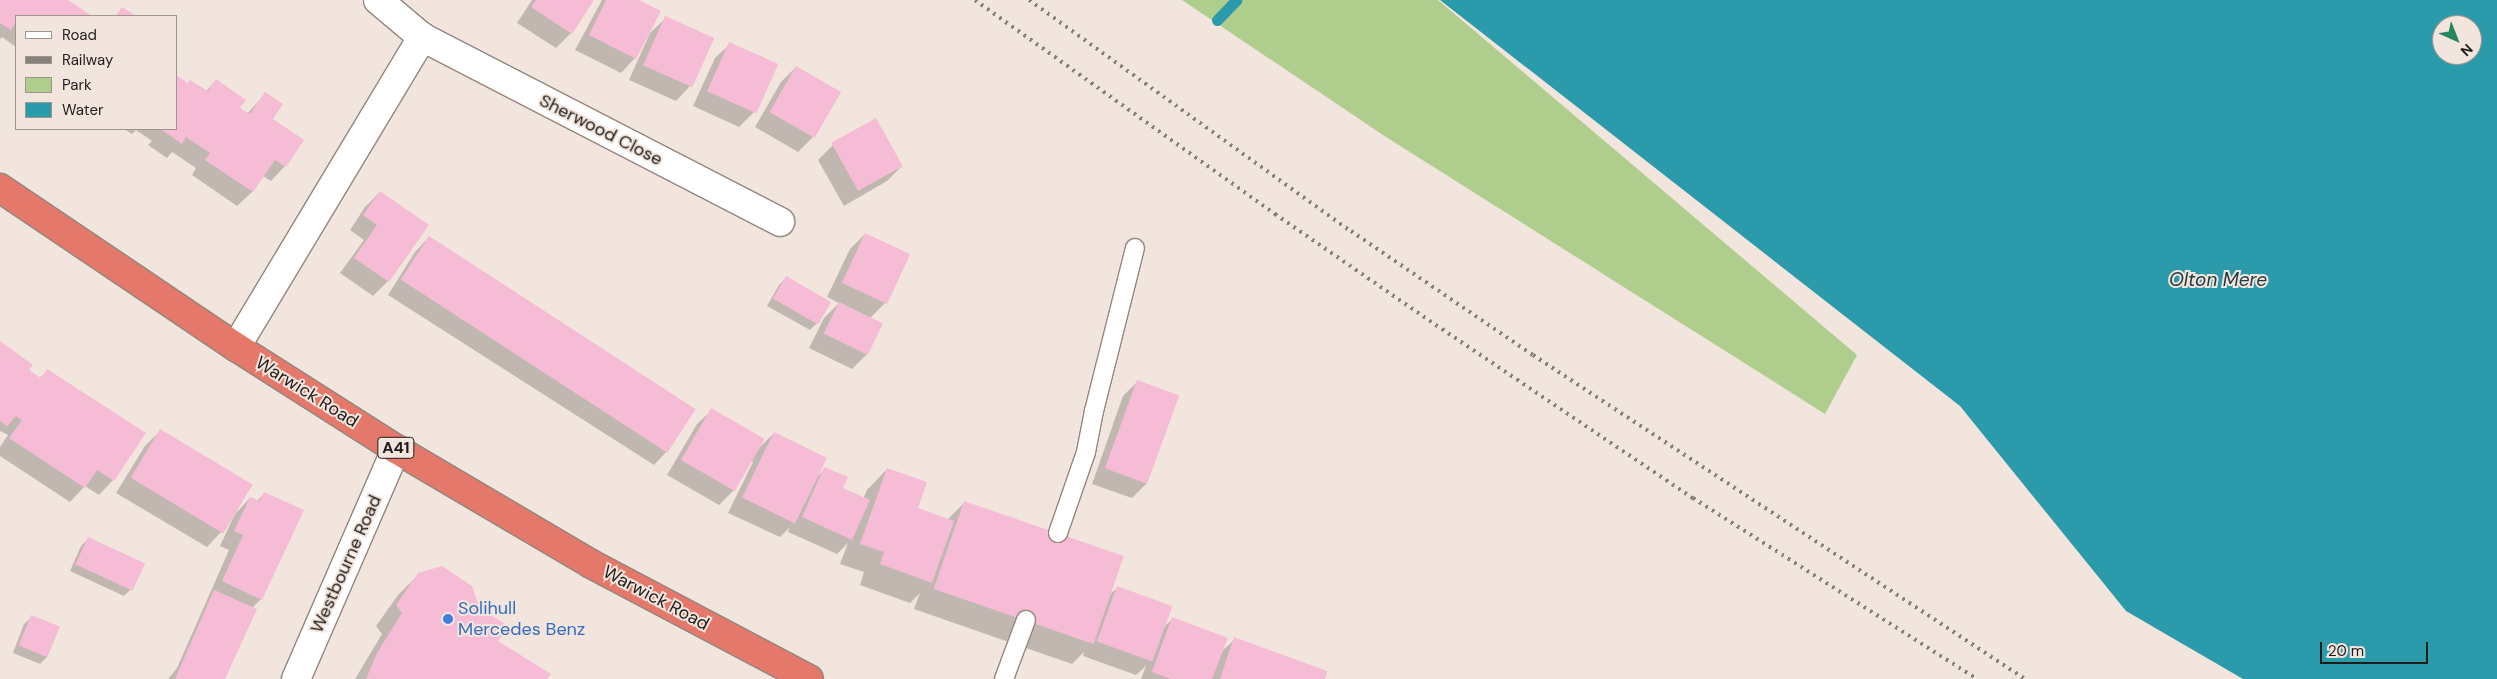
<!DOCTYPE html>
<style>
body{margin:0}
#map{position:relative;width:2497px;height:679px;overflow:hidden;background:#f2e5de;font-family:"DM Sans",sans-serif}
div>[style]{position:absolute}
.green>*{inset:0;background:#afcd8c}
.water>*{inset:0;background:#2b9bab}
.shadow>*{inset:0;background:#0003}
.stream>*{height:11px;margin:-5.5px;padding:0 5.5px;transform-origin:5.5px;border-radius:5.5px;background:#2b9bab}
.building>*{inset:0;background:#f6bcd5;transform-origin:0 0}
.roads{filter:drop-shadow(1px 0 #92867f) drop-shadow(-1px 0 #92867f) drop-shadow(0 1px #92867f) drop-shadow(0 -1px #92867f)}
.lane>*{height:18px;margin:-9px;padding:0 9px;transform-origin:9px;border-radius:9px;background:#fff}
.street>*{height:28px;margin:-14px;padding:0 14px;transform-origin:14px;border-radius:14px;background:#fff}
.highway>*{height:28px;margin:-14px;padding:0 14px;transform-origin:14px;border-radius:14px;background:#e4786a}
.rail>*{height:4px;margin-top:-2px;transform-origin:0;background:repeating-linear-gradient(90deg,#88807b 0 2.5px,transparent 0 7.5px)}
.dots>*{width:14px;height:14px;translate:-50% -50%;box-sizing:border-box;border:2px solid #f2e5de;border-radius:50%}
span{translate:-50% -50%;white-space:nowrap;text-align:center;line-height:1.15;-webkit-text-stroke:4px #f2e5de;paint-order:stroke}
.shield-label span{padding:1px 4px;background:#f2e5de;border:1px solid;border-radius:4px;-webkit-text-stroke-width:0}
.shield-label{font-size:16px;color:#201c19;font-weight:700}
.street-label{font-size:18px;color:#201c19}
.shop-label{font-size:18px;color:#366cbe}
.left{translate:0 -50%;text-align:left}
.water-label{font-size:19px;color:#223a3e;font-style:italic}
.legend{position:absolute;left:15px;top:15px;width:162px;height:115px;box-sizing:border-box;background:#f2e5de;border:1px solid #9e958f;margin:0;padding:6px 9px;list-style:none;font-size:15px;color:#201c19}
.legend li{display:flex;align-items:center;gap:10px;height:25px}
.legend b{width:25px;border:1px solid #9e958f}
.north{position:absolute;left:2432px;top:15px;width:50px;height:50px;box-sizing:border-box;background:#f2e5de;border:1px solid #9e958f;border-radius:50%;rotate:136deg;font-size:14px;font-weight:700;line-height:20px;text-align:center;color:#201c19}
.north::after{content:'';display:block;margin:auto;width:18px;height:22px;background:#26865e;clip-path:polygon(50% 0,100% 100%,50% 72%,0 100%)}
.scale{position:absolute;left:2320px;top:642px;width:108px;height:22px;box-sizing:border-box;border:2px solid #201c19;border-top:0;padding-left:6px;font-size:15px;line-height:18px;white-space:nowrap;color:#201c19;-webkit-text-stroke:4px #f2e5de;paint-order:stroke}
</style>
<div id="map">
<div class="green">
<div style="clip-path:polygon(1182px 0,1438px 0,1857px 355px,1825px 414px,1386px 137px)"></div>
</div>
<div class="water">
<div style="clip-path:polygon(evenodd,1440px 0,2497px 0,2497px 679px,2243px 679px,2126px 611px,1960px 406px,1440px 0,2442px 25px,2472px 25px,2472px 55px,2442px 55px,2442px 25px)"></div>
</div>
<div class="shadow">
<div style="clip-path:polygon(0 0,67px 0,90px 16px,16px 16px,16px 47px,2px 37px,0 39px)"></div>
<div style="clip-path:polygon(532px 0,593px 0,571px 33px,556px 48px,517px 23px)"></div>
<div style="clip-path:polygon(602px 0,636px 0,635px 58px,621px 73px,575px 50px)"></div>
<div style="clip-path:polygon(666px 18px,690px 86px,676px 101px,629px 80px,650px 33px)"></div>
<div style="clip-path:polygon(730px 44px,754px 112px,739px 127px,693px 106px,715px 58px)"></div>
<div style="clip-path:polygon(796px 67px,813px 137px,798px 152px,755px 127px,781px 82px)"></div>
<div style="clip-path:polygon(216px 81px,239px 108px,247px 114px,265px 94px,285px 166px,271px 181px,263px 176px,252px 192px,237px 206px,192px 175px,196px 168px,172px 152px,167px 158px,148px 145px,152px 141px,136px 130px,132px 134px,124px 129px,176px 129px,188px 84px,206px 91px)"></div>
<div style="clip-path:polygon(833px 145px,902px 166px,887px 181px,844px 206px,818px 160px)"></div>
<div style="clip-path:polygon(380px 192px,427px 225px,388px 281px,373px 296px,340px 273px,364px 240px,350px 230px,365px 207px)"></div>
<div style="clip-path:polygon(865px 234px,885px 303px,870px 318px,867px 354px,852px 369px,809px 348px,824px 318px,839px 303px,827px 297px,850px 249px)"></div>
<div style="clip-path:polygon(429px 237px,668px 450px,654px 465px,388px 295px,415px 252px)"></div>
<div style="clip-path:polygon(786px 278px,817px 323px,810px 330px,767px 306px,779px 285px)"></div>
<div style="clip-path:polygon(0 343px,39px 379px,48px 370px,113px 480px,99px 495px,85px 486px,70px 502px,0 456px,0 447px,8px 435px,0 431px)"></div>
<div style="clip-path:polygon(1138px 381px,1147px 483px,1132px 498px,1092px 484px,1123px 396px)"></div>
<div style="clip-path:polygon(712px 410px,760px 447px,774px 433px,818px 476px,825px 468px,842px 489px,863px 499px,867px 490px,887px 469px,916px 509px,947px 520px,965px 502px,1109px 595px,1117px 588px,1163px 628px,1172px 619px,1221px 652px,1235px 639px,1323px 679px,1141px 679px,1146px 666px,1136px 675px,1083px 656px,1084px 652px,1072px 664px,914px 609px,920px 593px,910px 603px,860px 585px,864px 572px,840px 564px,848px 543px,837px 554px,788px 532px,790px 527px,780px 537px,728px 513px,753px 462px,751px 461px,734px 490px,719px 505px,667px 475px,697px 424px)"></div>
<div style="clip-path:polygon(160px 431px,221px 532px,207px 547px,116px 493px,145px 446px)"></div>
<div style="clip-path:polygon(264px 494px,261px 599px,252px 608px,223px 679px,168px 679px,177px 668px,229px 550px,220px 546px,235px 514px,250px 498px,257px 501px)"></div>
<div style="clip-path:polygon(88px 539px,143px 563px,131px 589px,124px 596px,70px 571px,81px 546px)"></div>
<div style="clip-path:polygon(419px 574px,479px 610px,496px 641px,546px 679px,355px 679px,382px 634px,376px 626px,398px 595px)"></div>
<div style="clip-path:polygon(32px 617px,59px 628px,47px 657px,40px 664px,13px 653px,24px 624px)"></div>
</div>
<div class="stream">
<div style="left:1217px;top:20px;width:28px;rotate:-46deg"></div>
</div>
<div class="building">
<div style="clip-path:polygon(0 0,68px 0,92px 16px,16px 16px,16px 22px,11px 30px,0 23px)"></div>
<div style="clip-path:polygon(536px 0,594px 0,572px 34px,531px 7px)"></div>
<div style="clip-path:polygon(606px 0,639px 0,661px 11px,636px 59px,589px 35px)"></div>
<div style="clip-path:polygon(122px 7px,136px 16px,116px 16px)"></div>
<div style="left:665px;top:16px;width:54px;height:54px;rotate:24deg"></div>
<div style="left:729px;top:42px;width:54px;height:54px;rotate:24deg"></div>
<div style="left:796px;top:66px;width:52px;height:53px;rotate:30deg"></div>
<div style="clip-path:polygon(176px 75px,188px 83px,190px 80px,208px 91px,216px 79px,246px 100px,240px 108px,250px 114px,265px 92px,283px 104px,273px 119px,304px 140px,286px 167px,275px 160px,253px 192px,205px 160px,210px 153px,186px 137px,182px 144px,162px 130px,176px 129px)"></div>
<div style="left:876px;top:118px;width:55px;height:51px;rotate:61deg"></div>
<div style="clip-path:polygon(380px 191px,429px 225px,389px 282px,354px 258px,377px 225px,363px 215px)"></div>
<div style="left:865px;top:233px;width:50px;height:55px;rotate:25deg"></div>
<div style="left:429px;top:236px;width:318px;height:52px;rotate:33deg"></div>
<div style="left:786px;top:276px;width:52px;height:26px;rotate:30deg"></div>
<div style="left:839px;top:302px;width:49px;height:35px;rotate:26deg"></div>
<div style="clip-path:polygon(0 341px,33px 365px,29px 370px,41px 378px,47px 369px,146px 433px,114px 481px,97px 470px,85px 488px,9px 438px,22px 420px,16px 416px,7px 426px,0 421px)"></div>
<div style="left:1137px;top:380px;width:45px;height:94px;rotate:20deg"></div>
<div style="left:711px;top:408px;width:62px;height:60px;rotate:30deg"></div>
<div style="left:160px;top:429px;width:108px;height:57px;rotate:31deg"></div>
<div style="left:774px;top:432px;width:59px;height:73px;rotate:26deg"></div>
<div style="clip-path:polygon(824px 467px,848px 477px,843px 488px,870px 500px,852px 540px,802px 517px)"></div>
<div style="clip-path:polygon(887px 468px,927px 482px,918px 508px,954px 521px,932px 583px,880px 564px,884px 552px,860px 544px)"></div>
<div style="clip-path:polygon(264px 492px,304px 510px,262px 600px,222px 581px,243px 535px,234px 531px,250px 497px,260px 501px)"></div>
<div style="left:964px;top:501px;width:169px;height:93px;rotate:19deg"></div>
<div style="left:88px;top:537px;width:63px;height:30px;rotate:25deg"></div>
<div style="clip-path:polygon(442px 566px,472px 586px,480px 609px,509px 626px,498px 641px,551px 674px,547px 679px,366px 679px,377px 653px,402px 613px,396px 605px,418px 573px)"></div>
<div style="left:1117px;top:586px;width:59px;height:59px;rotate:20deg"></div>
<div style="clip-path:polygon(214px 590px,257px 609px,225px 679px,175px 679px)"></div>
<div style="left:31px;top:615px;width:31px;height:33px;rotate:22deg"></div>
<div style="clip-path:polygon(1172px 617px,1228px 638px,1212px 679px,1171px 679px,1152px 672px)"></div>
<div style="clip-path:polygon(1234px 637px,1327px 671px,1325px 679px,1220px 679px)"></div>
</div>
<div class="roads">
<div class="lane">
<div style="left:1058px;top:533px;width:86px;rotate:-70.9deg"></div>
<div style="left:1086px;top:452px;width:42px;rotate:-79deg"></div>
<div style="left:1094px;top:411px;width:168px;rotate:-75.9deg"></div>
<div style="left:1004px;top:679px;width:63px;rotate:-69.6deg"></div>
</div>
<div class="street">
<div style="left:378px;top:0;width:57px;rotate:40.1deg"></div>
<div style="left:236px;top:347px;width:362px;rotate:-59deg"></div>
<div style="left:422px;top:37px;width:403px;rotate:27.3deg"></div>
<div style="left:296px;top:679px;width:251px;rotate:-66.5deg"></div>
</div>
<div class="highway">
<div style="left:0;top:188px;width:285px;rotate:34deg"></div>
<div style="left:236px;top:347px;width:190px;rotate:32.5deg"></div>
<div style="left:396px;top:449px;width:226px;rotate:30.5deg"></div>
<div style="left:591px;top:564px;width:246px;rotate:27.8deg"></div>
</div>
</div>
<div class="rail">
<div style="left:975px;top:0;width:369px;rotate:35.5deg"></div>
<div style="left:1275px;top:214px;width:203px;rotate:34.6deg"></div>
<div style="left:1442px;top:329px;width:303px;rotate:34deg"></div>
<div style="left:1693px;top:498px;width:337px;rotate:32.5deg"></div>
<div style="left:1029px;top:0;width:396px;rotate:35.7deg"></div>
<div style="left:1351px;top:231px;width:220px;rotate:34.3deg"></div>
<div style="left:1533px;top:355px;width:589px;rotate:33.37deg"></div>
</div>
<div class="dots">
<div style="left:448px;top:619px;background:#3f7fe0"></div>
</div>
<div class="shield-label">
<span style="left:396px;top:448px">A41</span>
</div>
<div class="street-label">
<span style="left:601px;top:130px;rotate:27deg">Sherwood Close</span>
<span style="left:307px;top:392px;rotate:32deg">Warwick Road</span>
<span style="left:346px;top:564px;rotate:-66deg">Westbourne Road</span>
<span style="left:656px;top:598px;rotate:28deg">Warwick Road</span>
</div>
<div class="shop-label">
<span class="left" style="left:458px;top:619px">Solihull<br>Mercedes Benz</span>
</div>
<div class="water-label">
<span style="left:2218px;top:280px">Olton Mere</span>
</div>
<ul class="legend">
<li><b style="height:6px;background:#fff"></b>Road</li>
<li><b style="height:6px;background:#88807b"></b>Railway</li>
<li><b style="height:14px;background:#afcd8c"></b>Park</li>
<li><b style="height:14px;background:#2b9bab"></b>Water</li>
</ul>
<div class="north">N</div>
<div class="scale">20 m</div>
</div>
